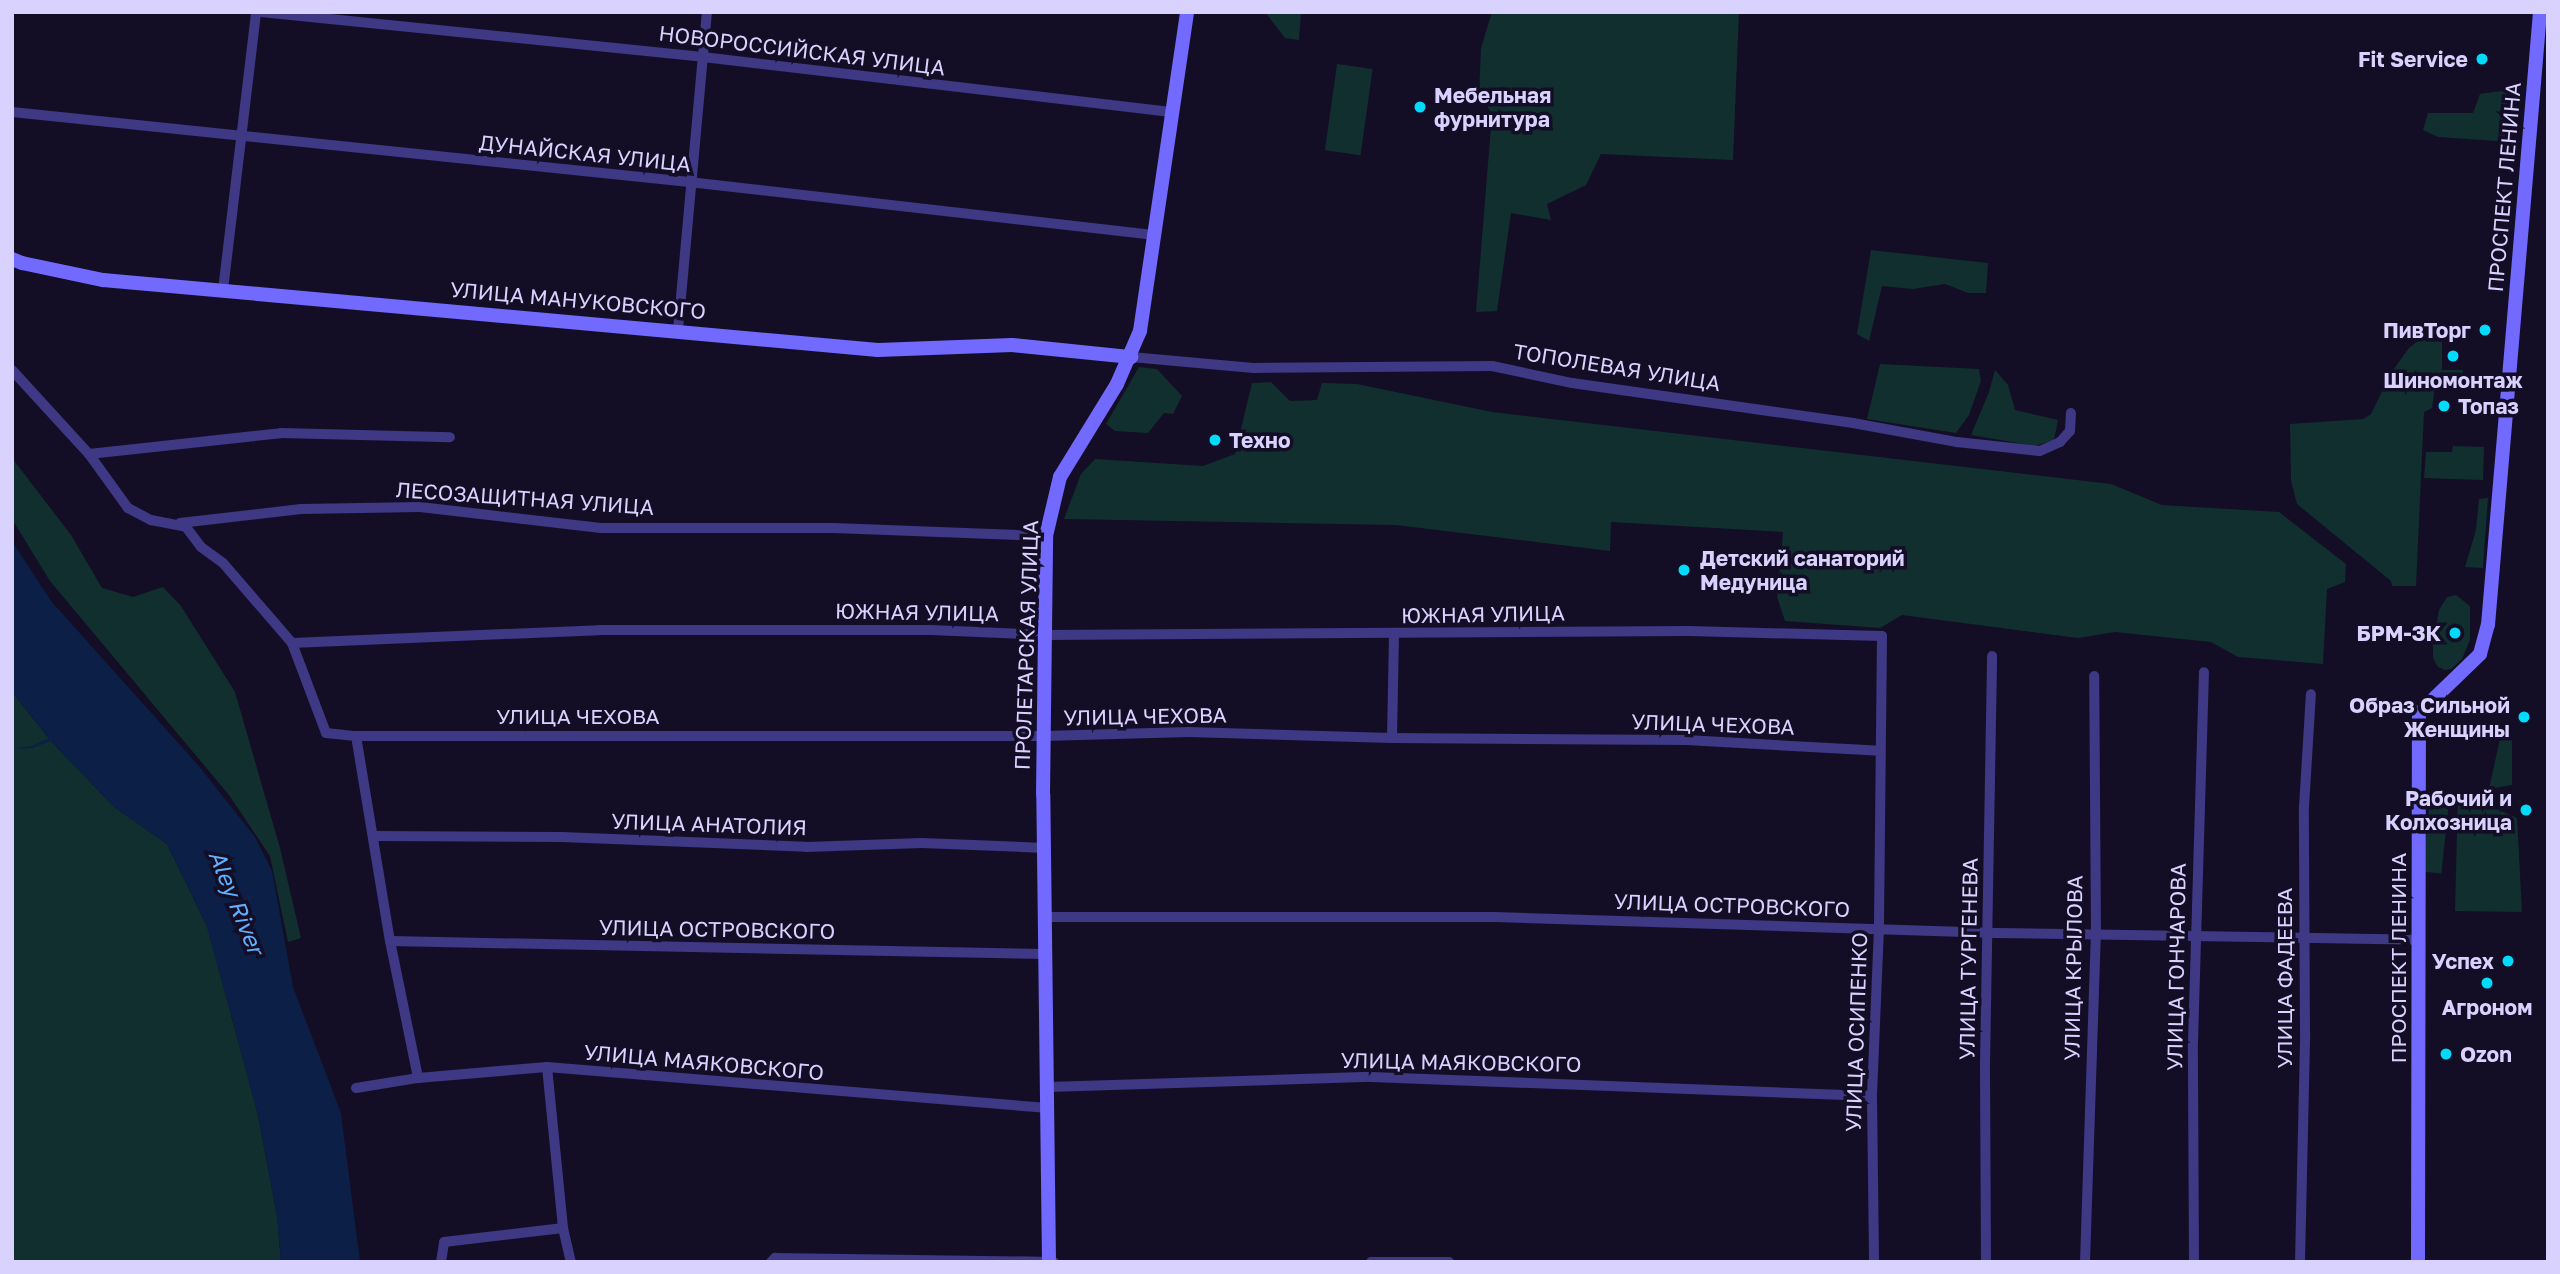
<!DOCTYPE html>
<meta charset="utf-8">
<style>
body{margin:0}
#map{position:relative;width:2560px;height:1274px;overflow:hidden;background:#130e25;font-family:"Golos Text",sans-serif}
div>[style]{position:absolute}
.green>*{inset:0;background:#112f2f;transform-origin:0 0}
.water>*{inset:0;background:#0b1f47}
.street>*{height:10px;margin:-5px;padding:0 5px;transform-origin:5px;border-radius:5px;background:#3e3885}
.secondary>*{height:14px;margin:-7px;padding:0 7px;transform-origin:7px;border-radius:7px;background:#7269ff}
.dots>*{width:19px;height:19px;translate:-50% -50%;box-sizing:border-box;border:4px solid #130e25;border-radius:50%}
span{translate:-50% -50%;white-space:nowrap;text-align:center;line-height:1.15;-webkit-text-stroke:7px #130e25;paint-order:stroke}
.street-label{font-size:21px;color:#d9d2ff}
.poi-label{font-size:21px;color:#d9d2ff;font-weight:700}
.right{translate:-100% -50%;text-align:right}
.left{translate:0 -50%;text-align:left}
.water-label{font-size:23px;color:#60b0ff;font-style:italic}
.frame{position:absolute;inset:0;border:14px solid #d9d2ff;pointer-events:none}
</style>
<div id="map">
<div class="green">
<div style="clip-path:polygon(1265px 12px,1301px 12px,1299px 40px,1285px 38px)"></div>
<div style="clip-path:polygon(1492px 12px,1739px 12px,1733px 160px,1601px 154px,1586px 185px,1547px 204px,1551px 220px,1511px 213px,1497px 311px,1476px 312px,1492px 114px,1479px 94px,1481px 48px)"></div>
<div style="left:1337px;top:64px;width:36px;height:87px;rotate:8deg"></div>
<div style="clip-path:polygon(2508px 90px,2505px 136px,2497px 141px,2438px 137px,2423px 130px,2428px 113px,2473px 113px,2480px 94px)"></div>
<div style="clip-path:polygon(1871px 250px,1988px 263px,1986px 293px,1968px 293px,1945px 284px,1913px 289px,1882px 286px,1869px 341px,1857px 334px)"></div>
<div style="clip-path:polygon(2419px 340px,2442px 342px,2442px 370px,2463px 370px,2463px 385px,2435px 387px,2432px 408px,2424px 412px,2416px 586px,2392px 586px,2391px 581px,2297px 504px,2291px 481px,2290px 424px,2363px 419px,2371px 414px,2391px 373px,2409px 348px)"></div>
<div style="clip-path:polygon(1880px 364px,1979px 369px,1981px 381px,1969px 415px,1956px 433px,1867px 419px)"></div>
<div style="clip-path:polygon(1139px 367px,1157px 369px,1182px 396px,1173px 414px,1164px 413px,1148px 433px,1115px 431px,1106px 424px)"></div>
<div style="clip-path:polygon(1995px 370px,2008px 385px,2015px 410px,2058px 420px,2054px 440px,2035px 446px,1971px 435px,1989px 392px)"></div>
<div style="clip-path:polygon(1271px 382px,1290px 401px,1317px 400px,1322px 383px,1357px 384px,1492px 412px,2111px 484px,2162px 505px,2279px 512px,2346px 564px,2345px 582px,2327px 589px,2323px 664px,2238px 657px,2211px 642px,2115px 632px,2078px 638px,1902px 615px,1880px 628px,1785px 621px,1777px 597px,1783px 532px,1611px 522px,1610px 551px,1396px 525px,1064px 519px,1081px 474px,1095px 459px,1203px 466px,1235px 454px,1252px 383px)"></div>
<div style="clip-path:polygon(2453px 446px,2484px 447px,2483px 480px,2424px 478px,2426px 452px,2452px 452px)"></div>
<div style="clip-path:polygon(12px 458px,71px 535px,102px 588px,133px 597px,163px 587px,181px 606px,235px 692px,280px 848px,301px 938px,288px 942px,270px 856px,229px 795px,50px 581px,12px 519px)"></div>
<div style="clip-path:polygon(2488px 498px,2483px 568px,2465px 567px,2476px 530px,2479px 499px)"></div>
<div style="clip-path:polygon(2456px 595px,2470px 606px,2470px 640px,2462px 659px,2451px 669px,2445px 670px,2438px 667px,2433px 658px,2433px 642px,2439px 610px,2447px 597px)"></div>
<div style="clip-path:polygon(12px 692px,51px 741px,114px 807px,167px 844px,207px 926px,258px 1115px,277px 1216px,281px 1262px,12px 1262px)"></div>
<div style="clip-path:polygon(2512px 733px,2512px 785px,2489px 789px,2501px 734px)"></div>
<div style="clip-path:polygon(2458px 792px,2517px 818px,2522px 912px,2455px 911px)"></div>
<div style="left:2430px;top:800px;width:19px;height:72px;rotate:6deg"></div>
</div>
<div class="water">
<div style="clip-path:polygon(12px 541px,51px 601px,198px 765px,255px 837px,272px 871px,293px 987px,341px 1113px,360px 1262px,281px 1262px,277px 1216px,258px 1115px,207px 926px,167px 844px,114px 807px,51px 741px,32px 748px,12px 749px,32px 746px,49px 738px,12px 692px)"></div>
</div>
<div class="street">
<div style="left:261px;top:12px;width:444px;rotate:5.8deg"></div>
<div style="left:703px;top:57px;width:471px;rotate:6.7deg"></div>
<div style="left:12px;top:112px;width:681px;rotate:5.9deg"></div>
<div style="left:689px;top:182px;width:467px;rotate:6.5deg"></div>
<div style="left:223px;top:290px;width:280px;rotate:-83.2deg"></div>
<div style="left:678px;top:330px;width:319px;rotate:-84.8deg"></div>
<div style="left:1131px;top:357px;width:123px;rotate:5.1deg"></div>
<div style="left:1254px;top:368px;width:238px;rotate:-0.5deg"></div>
<div style="left:1492px;top:366px;width:82px;rotate:12deg"></div>
<div style="left:1572px;top:383px;width:284px;rotate:8.1deg"></div>
<div style="left:1853px;top:423px;width:106px;rotate:10.4deg"></div>
<div style="left:1957px;top:442px;width:83px;rotate:6.2deg"></div>
<div style="left:2040px;top:451px;width:22px;rotate:-24deg"></div>
<div style="left:2060px;top:442px;width:15px;rotate:-48deg"></div>
<div style="left:2070px;top:431px;width:18px;rotate:-87deg"></div>
<div style="left:12px;top:370px;width:114px;rotate:47.5deg"></div>
<div style="left:89px;top:454px;width:67px;rotate:54.2deg"></div>
<div style="left:128px;top:508px;width:26px;rotate:28deg"></div>
<div style="left:151px;top:520px;width:36px;rotate:11deg"></div>
<div style="left:186px;top:527px;width:25px;rotate:53deg"></div>
<div style="left:201px;top:547px;width:27px;rotate:36deg"></div>
<div style="left:223px;top:563px;width:106px;rotate:49.2deg"></div>
<div style="left:292px;top:643px;width:96px;rotate:69.3deg"></div>
<div style="left:326px;top:733px;width:30px;rotate:6deg"></div>
<div style="left:356px;top:736px;width:687px"></div>
<div style="left:1043px;top:736px;width:146px;rotate:-1.6deg"></div>
<div style="left:1189px;top:732px;width:203px;rotate:1.7deg"></div>
<div style="left:1392px;top:738px;width:294px;rotate:0.4deg"></div>
<div style="left:1686px;top:740px;width:194px;rotate:3.2deg"></div>
<div style="left:89px;top:454px;width:193px;rotate:-6.2deg"></div>
<div style="left:281px;top:433px;width:169px;rotate:1.4deg"></div>
<div style="left:180px;top:523px;width:122px;rotate:-6.6deg"></div>
<div style="left:301px;top:509px;width:119px;rotate:-1deg"></div>
<div style="left:420px;top:507px;width:182px;rotate:6.6deg"></div>
<div style="left:601px;top:528px;width:233px"></div>
<div style="left:834px;top:528px;width:212px;rotate:2.2deg"></div>
<div style="left:292px;top:643px;width:307px;rotate:-2.4deg"></div>
<div style="left:599px;top:630px;width:332px"></div>
<div style="left:931px;top:630px;width:113px;rotate:2.5deg"></div>
<div style="left:1044px;top:635px;width:645px;rotate:-0.36deg"></div>
<div style="left:1689px;top:631px;width:193px;rotate:1.5deg"></div>
<div style="left:1882px;top:636px;width:292px;rotate:90.6deg"></div>
<div style="left:1879px;top:928px;width:168px;rotate:92.4deg"></div>
<div style="left:1872px;top:1096px;width:166px;rotate:89.3deg"></div>
<div style="left:356px;top:736px;width:208px;rotate:80.6deg"></div>
<div style="left:390px;top:941px;width:140px;rotate:78.4deg"></div>
<div style="left:1392px;top:738px;width:103px;rotate:-88.9deg"></div>
<div style="left:374px;top:836px;width:188px;rotate:0.3deg"></div>
<div style="left:562px;top:837px;width:244px;rotate:2.3deg"></div>
<div style="left:806px;top:847px;width:116px;rotate:-2deg"></div>
<div style="left:922px;top:843px;width:122px;rotate:2.3deg"></div>
<div style="left:1044px;top:917px;width:451px"></div>
<div style="left:1495px;top:917px;width:501px;rotate:1.83deg"></div>
<div style="left:1996px;top:933px;width:423px;rotate:0.9deg"></div>
<div style="left:390px;top:941px;width:654px;rotate:1.14deg"></div>
<div style="left:547px;top:1067px;width:162px;rotate:84.3deg"></div>
<div style="left:1048px;top:1087px;width:323px;rotate:-1.8deg"></div>
<div style="left:1371px;top:1077px;width:501px;rotate:2.17deg"></div>
<div style="left:356px;top:1088px;width:63px;rotate:-9.2deg"></div>
<div style="left:418px;top:1078px;width:129px;rotate:-4.9deg"></div>
<div style="left:547px;top:1067px;width:503px;rotate:4.68deg"></div>
<div style="left:441px;top:1262px;width:20px;rotate:-81deg"></div>
<div style="left:444px;top:1242px;width:120px;rotate:-6.7deg"></div>
<div style="left:563px;top:1228px;width:35px;rotate:77deg"></div>
<div style="left:771px;top:1262px;width:6px;rotate:-45deg"></div>
<div style="left:775px;top:1258px;width:279px;rotate:0.8deg"></div>
<div style="left:1371px;top:1262px;width:78px"></div>
<div style="left:1986px;top:1262px;width:199px;rotate:-90.3deg"></div>
<div style="left:1985px;top:1063px;width:407px;rotate:-89deg"></div>
<div style="left:2085px;top:1262px;width:327px;rotate:-88.1deg"></div>
<div style="left:2096px;top:935px;width:259px;rotate:-90.4deg"></div>
<div style="left:2194px;top:1262px;width:220px;rotate:-90.3deg"></div>
<div style="left:2193px;top:1042px;width:370px;rotate:-88.3deg"></div>
<div style="left:2300px;top:1262px;width:229px;rotate:-88.7deg"></div>
<div style="left:2305px;top:1033px;width:226px;rotate:-90.3deg"></div>
<div style="left:2304px;top:807px;width:113px;rotate:-86.5deg"></div>
</div>
<div class="secondary">
<div style="left:12px;top:259px;width:11px;rotate:22deg"></div>
<div style="left:22px;top:263px;width:83px;rotate:11.9deg"></div>
<div style="left:103px;top:280px;width:778px;rotate:5.16deg"></div>
<div style="left:878px;top:350px;width:134px;rotate:-2.1deg"></div>
<div style="left:1012px;top:345px;width:120px;rotate:5.8deg"></div>
<div style="left:1049px;top:1262px;width:468px;rotate:-90.7deg"></div>
<div style="left:1043px;top:794px;width:258px;rotate:-89.3deg"></div>
<div style="left:1046px;top:536px;width:61px;rotate:-76.7deg"></div>
<div style="left:1060px;top:477px;width:109px;rotate:-58.5deg"></div>
<div style="left:1117px;top:384px;width:58px;rotate:-66.5deg"></div>
<div style="left:1140px;top:331px;width:322px;rotate:-81.6deg"></div>
<div style="left:2418px;top:1262px;width:549px;rotate:-89.9deg"></div>
<div style="left:2419px;top:713px;width:85px;rotate:-44deg"></div>
<div style="left:2480px;top:654px;width:30px;rotate:-75deg"></div>
<div style="left:2488px;top:625px;width:615px;rotate:-85.15deg"></div>
</div>
<div class="dots">
<div style="left:2482px;top:59px;background:#00dbfd"></div>
<div style="left:1420px;top:107px;background:#00dbfd"></div>
<div style="left:2485px;top:330px;background:#00dbfd"></div>
<div style="left:2453px;top:356px;background:#00dbfd"></div>
<div style="left:2444px;top:406px;background:#00dbfd"></div>
<div style="left:1215px;top:440px;background:#00dbfd"></div>
<div style="left:1684px;top:570px;background:#00dbfd"></div>
<div style="left:2455px;top:633px;background:#00dbfd"></div>
<div style="left:2524px;top:717px;background:#00dbfd"></div>
<div style="left:2526px;top:810px;background:#00dbfd"></div>
<div style="left:2508px;top:961px;background:#00dbfd"></div>
<div style="left:2487px;top:983px;background:#00dbfd"></div>
<div style="left:2446px;top:1054px;background:#00dbfd"></div>
</div>
<div class="street-label">
<span style="left:802px;top:50px;rotate:7deg">НОВОРОССИЙСКАЯ УЛИЦА</span>
<span style="left:585px;top:153px;rotate:6deg">ДУНАЙСКАЯ УЛИЦА</span>
<span style="left:2504px;top:187px;rotate:-85deg">ПРОСПЕКТ ЛЕНИНА</span>
<span style="left:578px;top:300px;rotate:5deg">УЛИЦА МАНУКОВСКОГО</span>
<span style="left:1617px;top:367px;rotate:9deg">ТОПОЛЕВАЯ УЛИЦА</span>
<span style="left:525px;top:498px;rotate:4deg">ЛЕСОЗАЩИТНАЯ УЛИЦА</span>
<span style="left:917px;top:612px;rotate:1deg">ЮЖНАЯ УЛИЦА</span>
<span style="left:1483px;top:614px;rotate:-1deg">ЮЖНАЯ УЛИЦА</span>
<span style="left:1026px;top:645px;rotate:-88deg">ПРОЛЕТАРСКАЯ УЛИЦА</span>
<span style="left:578px;top:716px">УЛИЦА ЧЕХОВА</span>
<span style="left:1145px;top:716px;rotate:-1deg">УЛИЦА ЧЕХОВА</span>
<span style="left:1713px;top:724px;rotate:2deg">УЛИЦА ЧЕХОВА</span>
<span style="left:709px;top:824px;rotate:2deg">УЛИЦА АНАТОЛИЯ</span>
<span style="left:1732px;top:905px;rotate:2deg">УЛИЦА ОСТРОВСКОГО</span>
<span style="left:717px;top:929px;rotate:1deg">УЛИЦА ОСТРОВСКОГО</span>
<span style="left:2398px;top:958px;rotate:-90deg">ПРОСПЕКТ ЛЕНИНА</span>
<span style="left:1968px;top:959px;rotate:-89deg">УЛИЦА ТУРГЕНЕВА</span>
<span style="left:2176px;top:967px;rotate:-89deg">УЛИЦА ГОНЧАРОВА</span>
<span style="left:2073px;top:968px;rotate:-89deg">УЛИЦА КРЫЛОВА</span>
<span style="left:2284px;top:978px;rotate:-90deg">УЛИЦА ФАДЕЕВА</span>
<span style="left:1856px;top:1032px;rotate:-88deg">УЛИЦА ОСИПЕНКО</span>
<span style="left:704px;top:1062px;rotate:5deg">УЛИЦА МАЯКОВСКОГО</span>
<span style="left:1461px;top:1062px;rotate:1deg">УЛИЦА МАЯКОВСКОГО</span>
</div>
<div class="poi-label">
<span class="right" style="left:2468px;top:59px">Fit Service</span>
<span class="left" style="left:1434px;top:107px">Мебельная<br>фурнитура</span>
<span class="right" style="left:2471px;top:330px">ПивТорг</span>
<span style="left:2453px;top:380px">Шиномонтаж</span>
<span class="left" style="left:2458px;top:406px">Топаз</span>
<span class="left" style="left:1229px;top:440px">Техно</span>
<span class="left" style="left:1700px;top:570px">Детский санаторий<br>Медуница</span>
<span class="right" style="left:2441px;top:633px">БРМ-ЗК</span>
<span class="right" style="left:2510px;top:717px">Образ Сильной<br>Женщины</span>
<span class="right" style="left:2512px;top:810px">Рабочий и<br>Колхозница</span>
<span class="right" style="left:2494px;top:961px">Успех</span>
<span style="left:2487px;top:1007px">Агроном</span>
<span class="left" style="left:2460px;top:1054px">Ozon</span>
</div>
<div class="water-label">
<span style="left:237px;top:902px;rotate:68deg">Aley River</span>
</div>
<div class="frame"></div>
</div>
